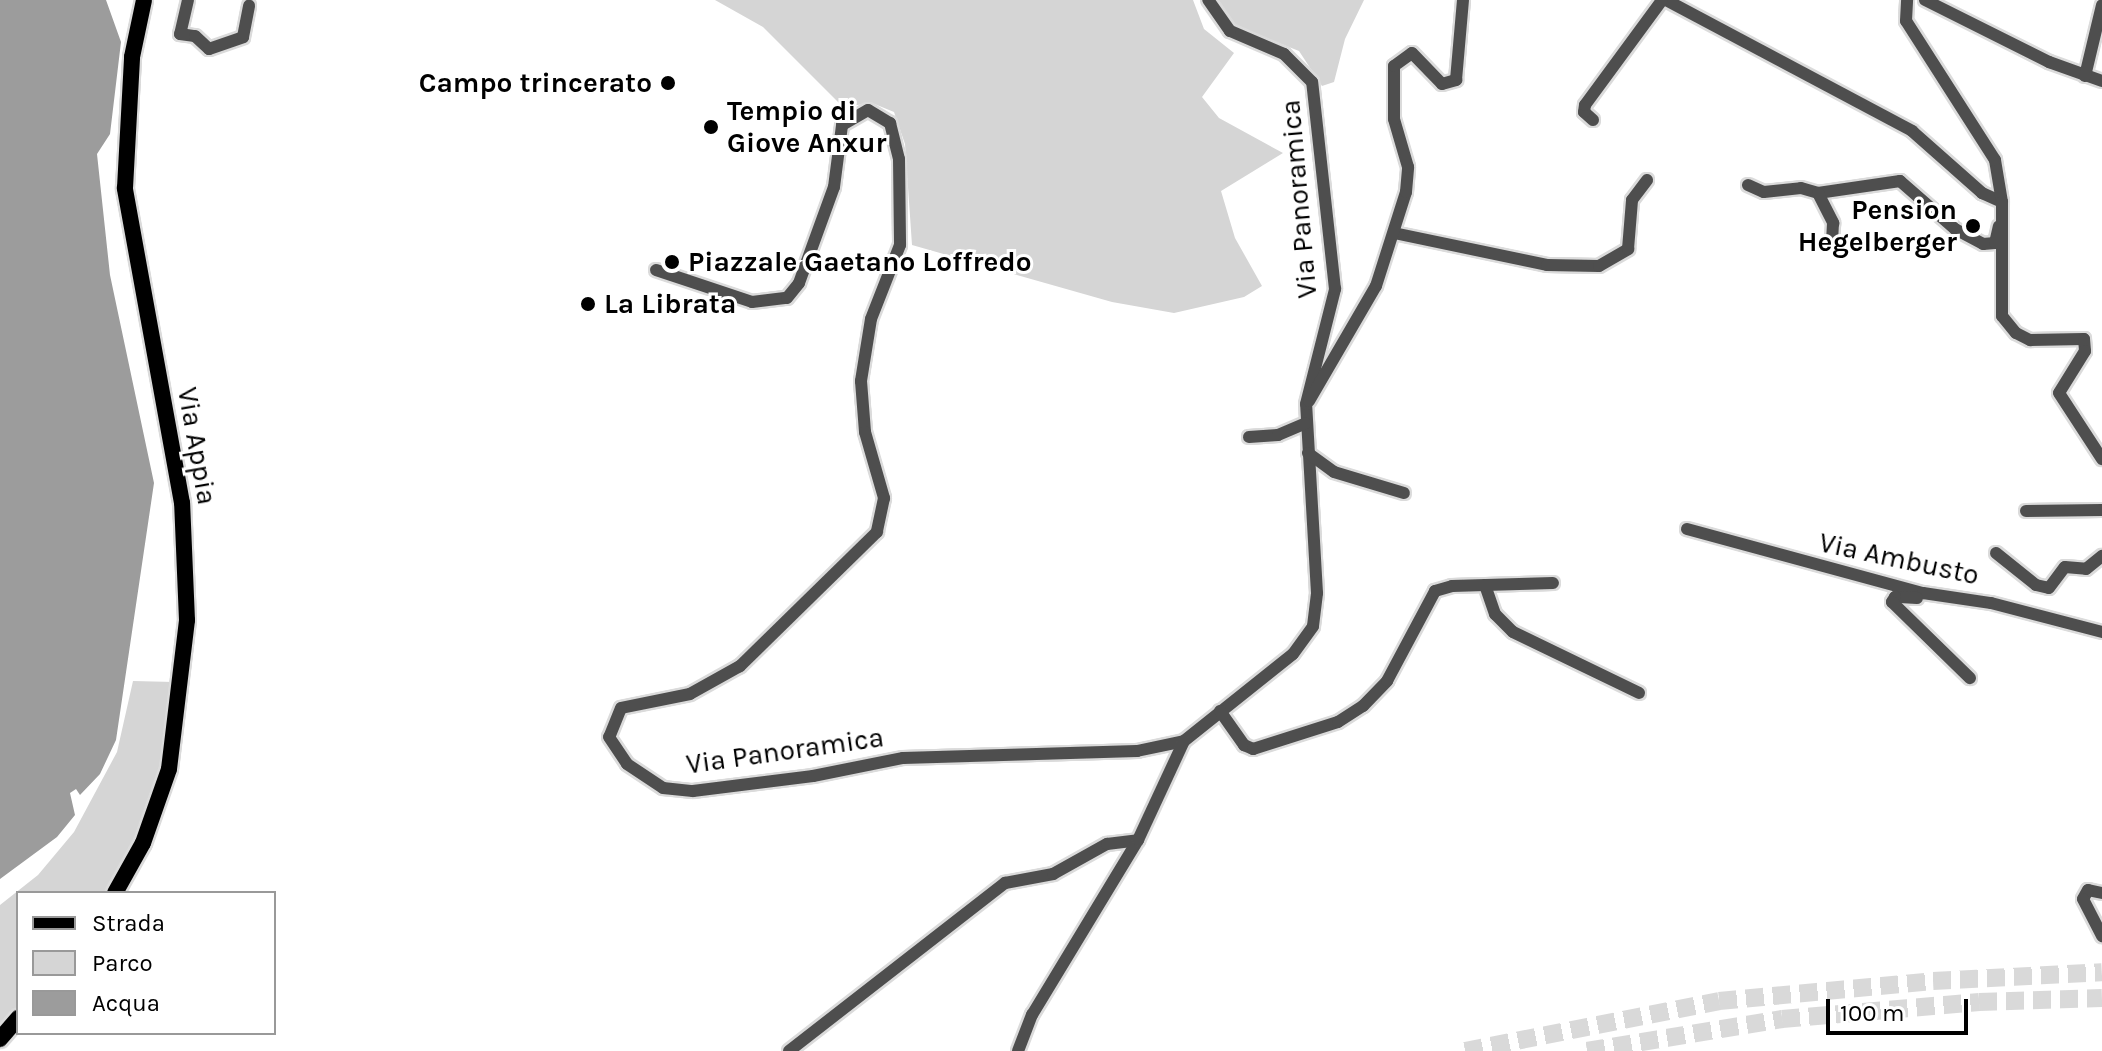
<!DOCTYPE html>
<style>
body{margin:0}
#map{position:relative;width:2102px;height:1051px;overflow:hidden;background:#fff;font-family:Karla,sans-serif}
div>[style]{position:absolute}
.green>*{inset:0;background:#d5d5d5}
.water>*{inset:0;background:#9c9c9c}
.highway-tunnel>*{height:18px;margin-top:-9px;transform-origin:0;background:repeating-linear-gradient(90deg,#d9d9d9 0 18px,transparent 0 27px)}
.roads{filter:drop-shadow(2px 0 #dbdbdb) drop-shadow(-2px 0 #dbdbdb) drop-shadow(0 2px #dbdbdb) drop-shadow(0 -2px #dbdbdb)}
.minor>*{height:12px;margin:-6px;padding:0 6px;transform-origin:6px;border-radius:6px;background:#4e4e4e}
.major>*{height:16px;margin:-8px;padding:0 8px;transform-origin:8px;border-radius:8px;background:#000}
.dots>*{width:22px;height:22px;translate:-50% -50%;box-sizing:border-box;border:4px solid #fff;border-radius:50%}
span{translate:-50% -50%;white-space:nowrap;text-align:center;line-height:1.15;-webkit-text-stroke:6px #fff;paint-order:stroke}
.poi-label{font-size:28px;color:#000;font-weight:700}
.right{translate:-100% -50%;text-align:right}
.left{translate:0 -50%;text-align:left}
.street-label{font-size:28px;color:#000}
.legend{position:absolute;left:16px;top:891px;width:260px;height:144px;box-sizing:border-box;background:#fff;border:2px solid #999;margin:0;padding:10px 14px;list-style:none;font-size:24px;color:#000}
.legend li{display:flex;align-items:center;gap:16px;height:40px}
.legend b{width:40px;border:2px solid #999}
.scale{position:absolute;left:1826px;top:999px;width:142px;height:36px;box-sizing:border-box;border:4px solid #000;border-top:0;padding-left:10px;font-size:24px;line-height:28px;white-space:nowrap;color:#000;-webkit-text-stroke:6px #fff;paint-order:stroke}
</style>
<div id="map">
<div class="green">
<div style="clip-path:polygon(715px 0,1193px 0,1204px 29px,1234px 53px,1202px 97px,1219px 118px,1283px 153px,1221px 191px,1235px 238px,1262px 286px,1244px 297px,1174px 313px,1112px 302px,912px 245px,905px 144px,894px 112px,872px 103px,843px 107px,763px 27px)"></div>
<div style="clip-path:polygon(1214px 0,1364px 0,1345px 39px,1334px 82px,1322px 86px,1299px 51px,1236px 26px)"></div>
<div style="clip-path:polygon(133px 681px,174px 682px,159px 786px,136px 841px,104px 893px,18px 893px,18px 1007px,0 1027px,0 905px,38px 875px,74px 832px,117px 752px)"></div>
</div>
<div class="water">
<div style="clip-path:polygon(0 0,106px 0,121px 42px,110px 134px,97px 154px,110px 275px,154px 483px,116px 740px,100px 774px,80px 795px,76px 789px,70px 793px,75px 815px,57px 837px,0 879px)"></div>
</div>
<div class="highway-tunnel">
<div style="left:1465px;top:1051px;width:259px;rotate:-11.1deg"></div>
<div style="left:1719px;top:1001px;width:215px;rotate:-5.3deg"></div>
<div style="left:1933px;top:981px;width:169px;rotate:-3deg"></div>
<div style="left:1587px;top:1051px;width:198px;rotate:-9.3deg"></div>
<div style="left:1782px;top:1019px;width:198px;rotate:-4.9deg"></div>
<div style="left:1979px;top:1002px;width:123px;rotate:-1.9deg"></div>
</div>
<div class="roads">
<div class="minor">
<div style="left:188px;top:0;width:35px;rotate:103deg"></div>
<div style="left:180px;top:34px;width:15px;rotate:8deg"></div>
<div style="left:195px;top:36px;width:19px;rotate:43deg"></div>
<div style="left:209px;top:49px;width:36px;rotate:-19deg"></div>
<div style="left:243px;top:37px;width:32px;rotate:-79deg"></div>
<div style="left:1666px;top:0;width:279px;rotate:28deg"></div>
<div style="left:1912px;top:131px;width:94px;rotate:41.5deg"></div>
<div style="left:1982px;top:193px;width:22px;rotate:24deg"></div>
<div style="left:2002px;top:202px;width:43px;rotate:-99.5deg"></div>
<div style="left:1995px;top:160px;width:165px;rotate:-122.6deg"></div>
<div style="left:1906px;top:21px;width:21px;rotate:-87deg"></div>
<div style="left:1925px;top:0;width:139px;rotate:26.6deg"></div>
<div style="left:2049px;top:62px;width:56px;rotate:19.7deg"></div>
<div style="left:2085px;top:76px;width:73px;rotate:-76.5deg"></div>
<div style="left:1593px;top:120px;width:12px;rotate:-138deg"></div>
<div style="left:1584px;top:112px;width:7px;rotate:-82deg"></div>
<div style="left:1585px;top:105px;width:130px;rotate:-53.7deg"></div>
<div style="left:1748px;top:185px;width:17px;rotate:24deg"></div>
<div style="left:1764px;top:192px;width:37px;rotate:-6deg"></div>
<div style="left:1801px;top:188px;width:18px;rotate:16deg"></div>
<div style="left:1818px;top:193px;width:83px;rotate:-8.3deg"></div>
<div style="left:1900px;top:181px;width:73px;rotate:41.1deg"></div>
<div style="left:1955px;top:229px;width:32px;rotate:28deg"></div>
<div style="left:1983px;top:244px;width:12px;rotate:-5deg"></div>
<div style="left:1995px;top:243px;width:17px;rotate:-77deg"></div>
<div style="left:1818px;top:193px;width:34px;rotate:63deg"></div>
<div style="left:1833px;top:223px;width:18px;rotate:93deg"></div>
<div style="left:2002px;top:202px;width:114px;rotate:90deg"></div>
<div style="left:2002px;top:316px;width:22px;rotate:51deg"></div>
<div style="left:2016px;top:333px;width:16px;rotate:27deg"></div>
<div style="left:2030px;top:340px;width:54px;rotate:-1.1deg"></div>
<div style="left:2084px;top:339px;width:12px;rotate:85deg"></div>
<div style="left:2085px;top:351px;width:49px;rotate:121.8deg"></div>
<div style="left:2059px;top:393px;width:79px;rotate:56.9deg"></div>
<div style="left:1394px;top:233px;width:156px;rotate:11.8deg"></div>
<div style="left:1547px;top:265px;width:52px;rotate:1.1deg"></div>
<div style="left:1599px;top:266px;width:34px;rotate:-30deg"></div>
<div style="left:1628px;top:249px;width:49px;rotate:-85.3deg"></div>
<div style="left:1632px;top:200px;width:25px;rotate:-53deg"></div>
<div style="left:656px;top:270px;width:101px;rotate:18.4deg"></div>
<div style="left:752px;top:302px;width:35px;rotate:-7deg"></div>
<div style="left:787px;top:298px;width:19px;rotate:-51deg"></div>
<div style="left:799px;top:283px;width:102px;rotate:-70deg"></div>
<div style="left:834px;top:187px;width:63px;rotate:-82.6deg"></div>
<div style="left:842px;top:125px;width:30px;rotate:-30deg"></div>
<div style="left:868px;top:110px;width:26px;rotate:31deg"></div>
<div style="left:890px;top:123px;width:37px;rotate:76deg"></div>
<div style="left:899px;top:159px;width:86px;rotate:89.3deg"></div>
<div style="left:900px;top:245px;width:79px;rotate:111.4deg"></div>
<div style="left:871px;top:319px;width:63px;rotate:99.2deg"></div>
<div style="left:861px;top:381px;width:51px;rotate:85.5deg"></div>
<div style="left:865px;top:432px;width:69px;rotate:73.9deg"></div>
<div style="left:884px;top:498px;width:35px;rotate:102deg"></div>
<div style="left:877px;top:532px;width:192px;rotate:135.6deg"></div>
<div style="left:740px;top:666px;width:57px;rotate:150.8deg"></div>
<div style="left:690px;top:694px;width:70px;rotate:168.5deg"></div>
<div style="left:621px;top:708px;width:31px;rotate:112deg"></div>
<div style="left:609px;top:737px;width:32px;rotate:56deg"></div>
<div style="left:627px;top:764px;width:43px;rotate:33.7deg"></div>
<div style="left:663px;top:788px;width:30px;rotate:6deg"></div>
<div style="left:693px;top:791px;width:121px;rotate:-7.1deg"></div>
<div style="left:813px;top:776px;width:92px;rotate:-11.3deg"></div>
<div style="left:903px;top:758px;width:234px;rotate:-1.7deg"></div>
<div style="left:1137px;top:751px;width:48px;rotate:-12deg"></div>
<div style="left:1184px;top:741px;width:139px;rotate:-38.6deg"></div>
<div style="left:1293px;top:654px;width:34px;rotate:-54deg"></div>
<div style="left:1313px;top:626px;width:33px;rotate:-83deg"></div>
<div style="left:1317px;top:593px;width:189px;rotate:-93.3deg"></div>
<div style="left:1306px;top:404px;width:119px;rotate:-75.8deg"></div>
<div style="left:1335px;top:289px;width:208px;rotate:-96.3deg"></div>
<div style="left:1312px;top:82px;width:40px;rotate:-135deg"></div>
<div style="left:1284px;top:54px;width:59px;rotate:-156.9deg"></div>
<div style="left:1230px;top:31px;width:38px;rotate:-125deg"></div>
<div style="left:1309px;top:401px;width:133px;rotate:-59.8deg"></div>
<div style="left:1376px;top:286px;width:99px;rotate:-72.3deg"></div>
<div style="left:1406px;top:192px;width:25px;rotate:-85deg"></div>
<div style="left:1408px;top:167px;width:50px;rotate:-106.3deg"></div>
<div style="left:1394px;top:119px;width:53px;rotate:-90deg"></div>
<div style="left:1394px;top:66px;width:22px;rotate:-36deg"></div>
<div style="left:1412px;top:53px;width:43px;rotate:45.9deg"></div>
<div style="left:1442px;top:84px;width:15px;rotate:-16deg"></div>
<div style="left:1456px;top:80px;width:80px;rotate:-85deg"></div>
<div style="left:1249px;top:437px;width:29px;rotate:-4deg"></div>
<div style="left:1278px;top:435px;width:30px;rotate:-23deg"></div>
<div style="left:1308px;top:453px;width:32px;rotate:36deg"></div>
<div style="left:1334px;top:472px;width:73px;rotate:16.7deg"></div>
<div style="left:2026px;top:511px;width:76px;rotate:-0.8deg"></div>
<div style="left:1687px;top:529px;width:245px;rotate:15.2deg"></div>
<div style="left:1923px;top:593px;width:69px;rotate:8.4deg"></div>
<div style="left:1991px;top:603px;width:115px;rotate:14.6deg"></div>
<div style="left:1996px;top:553px;width:51px;rotate:38.7deg"></div>
<div style="left:2036px;top:585px;width:13px;rotate:13deg"></div>
<div style="left:2049px;top:588px;width:26px;rotate:-53deg"></div>
<div style="left:2065px;top:567px;width:21px;rotate:5deg"></div>
<div style="left:2086px;top:569px;width:21px;rotate:-39deg"></div>
<div style="left:1485px;top:585px;width:31px;rotate:71deg"></div>
<div style="left:1495px;top:614px;width:25px;rotate:45deg"></div>
<div style="left:1513px;top:632px;width:140px;rotate:25.8deg"></div>
<div style="left:1917px;top:598px;width:22px;rotate:-177deg"></div>
<div style="left:1895px;top:597px;width:6px;rotate:121deg"></div>
<div style="left:1892px;top:602px;width:109px;rotate:44.3deg"></div>
<div style="left:1220px;top:711px;width:42px;rotate:54.8deg"></div>
<div style="left:1244px;top:745px;width:10px;rotate:24deg"></div>
<div style="left:1253px;top:749px;width:89px;rotate:-17.6deg"></div>
<div style="left:1338px;top:722px;width:30px;rotate:-33deg"></div>
<div style="left:1363px;top:706px;width:35px;rotate:-46deg"></div>
<div style="left:1387px;top:681px;width:102px;rotate:-61.9deg"></div>
<div style="left:1435px;top:591px;width:18px;rotate:-16deg"></div>
<div style="left:1452px;top:586px;width:101px;rotate:-1.7deg"></div>
<div style="left:2102px;top:893px;width:14px;rotate:-168deg"></div>
<div style="left:2088px;top:890px;width:10px;rotate:119deg"></div>
<div style="left:2083px;top:899px;width:42px;rotate:62.8deg"></div>
<div style="left:789px;top:1051px;width:274px;rotate:-37.9deg"></div>
<div style="left:1005px;top:883px;width:49px;rotate:-10.6deg"></div>
<div style="left:1053px;top:874px;width:62px;rotate:-29.1deg"></div>
<div style="left:1107px;top:844px;width:31px;rotate:-7deg"></div>
<div style="left:1018px;top:1051px;width:39px;rotate:-69deg"></div>
<div style="left:1032px;top:1015px;width:205px;rotate:-58.8deg"></div>
<div style="left:1138px;top:840px;width:109px;rotate:-65.1deg"></div>
</div>
<div class="major">
<div style="left:115px;top:893px;width:57px;rotate:-60.8deg"></div>
<div style="left:143px;top:843px;width:78px;rotate:-70.6deg"></div>
<div style="left:169px;top:769px;width:150px;rotate:-83.1deg"></div>
<div style="left:187px;top:620px;width:117px;rotate:-92.4deg"></div>
<div style="left:182px;top:503px;width:320px;rotate:-100.3deg"></div>
<div style="left:125px;top:188px;width:131px;rotate:-86.9deg"></div>
<div style="left:132px;top:57px;width:58px;rotate:-78.1deg"></div>
<div style="left:0;top:1039px;width:28px;rotate:-49deg"></div>
</div>
</div>
<div class="dots">
<div style="left:668px;top:83px;background:#000"></div>
<div style="left:711px;top:127px;background:#000"></div>
<div style="left:1973px;top:226px;background:#000"></div>
<div style="left:672px;top:262px;background:#000"></div>
<div style="left:588px;top:304px;background:#000"></div>
</div>
<div class="poi-label">
<span class="right" style="left:652px;top:83px">Campo trincerato</span>
<span class="left" style="left:727px;top:127px">Tempio di<br>Giove Anxur</span>
<span class="right" style="left:1957px;top:226px">Pension<br>Hegelberger</span>
<span class="left" style="left:688px;top:262px">Piazzale Gaetano Loffredo</span>
<span class="left" style="left:604px;top:304px">La Librata</span>
</div>
<div class="street-label">
<span style="left:1299px;top:199px;rotate:-95deg">Via Panoramica</span>
<span style="left:197px;top:446px;rotate:80deg">Via Appia</span>
<span style="left:1899px;top:559px;rotate:12deg">Via Ambusto</span>
<span style="left:785px;top:751px;rotate:-8deg">Via Panoramica</span>
</div>
<ul class="legend">
<li><b style="height:10px;background:#000"></b>Strada</li>
<li><b style="height:22px;background:#d5d5d5"></b>Parco</li>
<li><b style="height:22px;background:#9c9c9c"></b>Acqua</li>
</ul>
<div class="scale">100 m</div>
</div>
